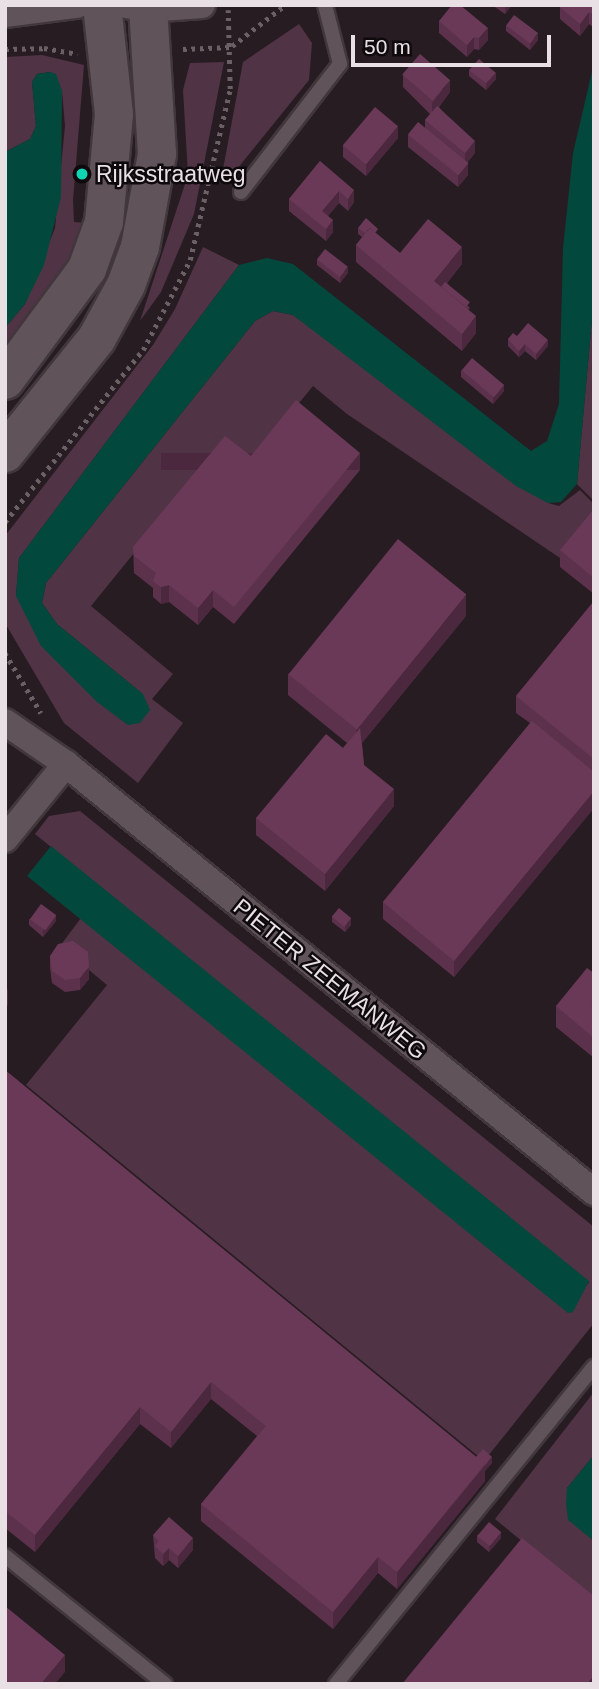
<!DOCTYPE html>
<style>
body{margin:0}
#map{position:relative;width:599px;height:1689px;overflow:hidden;background:#281c23;font-family:Arial,sans-serif}
div>[style]{position:absolute}
.green>*{inset:0;background:#503345}
.water>*{inset:0;background:#03483c}
.path>*{height:4.5px;margin-top:-2.25px;transform-origin:0;background:repeating-linear-gradient(90deg,#6b6066 0 3.5px,transparent 0 8.5px)}
.roads{filter:drop-shadow(2px 0 #41373d) drop-shadow(-2px 0 #41373d) drop-shadow(0 2px #41373d) drop-shadow(0 -2px #41373d)}
.service>*{height:14px;margin:-7px;padding:0 7px;transform-origin:7px;border-radius:7px;background:#60535a}
.minor>*{height:26px;margin:-13px;padding:0 13px;transform-origin:13px;border-radius:13px;background:#60535a}
.secondary>*{height:38px;margin:-19px;padding:0 19px;transform-origin:19px;border-radius:19px;background:#60535a}
.wall>*{inset:0;background:#5c314c}
.shaded-wall>*{inset:0;background:#4b283e;transform-origin:0 0}
.building>*{inset:0;background:#6b3958;transform-origin:0 0}
.dots>*{width:19px;height:19px;translate:-50% -50%;box-sizing:border-box;border:4px solid #0e090b;border-radius:50%}
span{translate:-50% -50%;white-space:nowrap;text-align:center;line-height:1.15;-webkit-text-stroke:5px #0e090b;paint-order:stroke}
.poi-label{font-size:23px;color:#e9e0e5}
.left{translate:0 -50%;text-align:left}
.street-label{font-size:23px;color:#e9e0e5}
.frame{position:absolute;inset:0;border:7px solid #e9e0e5;pointer-events:none}
.scale{position:absolute;left:351px;top:35px;width:200px;height:32px;box-sizing:border-box;border:4px solid #e9e0e5;border-top:0;padding-left:9px;font-size:21px;line-height:24px;white-space:nowrap;color:#e9e0e5;-webkit-text-stroke:5px #0e090b;paint-order:stroke}
</style>
<div id="map">
<div class="green">
<div style="clip-path:polygon(299px 24px,312px 43px,309px 80px,225px 184px,221px 180px,243px 62px)"></div>
<div style="clip-path:polygon(42px 55px,84px 65px,73px 200px,74px 222px,85px 223px,79px 251px,5px 361px,5px 328px,25px 304px,55px 228px,65px 126px,62px 91px,50px 72px,37px 74px,32px 82px,36px 126px,30px 139px,5px 152px,5px 57px)"></div>
<div style="clip-path:polygon(224px 62px,194px 214px,161px 292px,140px 321px,188px 175px,183px 90px,190px 63px)"></div>
<div style="clip-path:polygon(203px 247px,239px 265px,19px 558px,16px 596px,143px 694px,57px 624px,42px 603px,46px 583px,255px 321px,273px 311px,293px 315px,548px 503px,559px 506px,580px 490px,594px 504px,594px 515px,560px 558px,347px 414px,313px 386px,244px 470px,217px 451px,91px 606px,173px 674px,152px 699px,183px 723px,138px 783px,64px 723px,5px 623px,5px 536px,153px 345px,175px 309px)"></div>
<div style="clip-path:polygon(594px 297px,594px 501px,577px 484px)"></div>
<div style="clip-path:polygon(80px 811px,594px 1227px,594px 1323px,484px 1461px,26px 1085px,107px 985px,60px 946px,81px 918px,568px 1312px,589px 1282px,35px 834px,49px 816px)"></div>
<div style="clip-path:polygon(594px 1392px,594px 1455px,567px 1488px,569px 1520px,594px 1541px,594px 1600px,495px 1519px)"></div>
</div>
<div class="water">
<div style="clip-path:polygon(594px 63px,594px 297px,577px 484px,561px 502px,548px 503px,516px 486px,293px 315px,273px 311px,255px 321px,46px 583px,42px 603px,57px 624px,143px 694px,150px 710px,140px 723px,128px 725px,97px 702px,41px 646px,16px 596px,19px 558px,239px 265px,267px 258px,293px 264px,531px 451px,547px 441px,559px 404px,563px 248px,573px 153px)"></div>
<div style="clip-path:polygon(50px 72px,56px 74px,62px 91px,61px 197px,44px 265px,25px 304px,5px 328px,5px 152px,30px 139px,36px 126px,32px 82px,37px 74px)"></div>
<div style="clip-path:polygon(51px 846px,589px 1281px,573px 1312px,568px 1313px,27px 876px)"></div>
<div style="clip-path:polygon(594px 1455px,594px 1541px,568px 1520px,566px 1504px,567px 1488px)"></div>
</div>
<div class="path">
<div style="left:232px;top:46px;width:67px;rotate:-37.7deg"></div>
<div style="left:5px;top:49px;width:39px;rotate:-1deg"></div>
<div style="left:44px;top:48px;width:34px;rotate:10deg"></div>
<div style="left:183px;top:49px;width:48px;rotate:-2.4deg"></div>
<div style="left:5px;top:522px;width:221px;rotate:-51.3deg"></div>
<div style="left:143px;top:350px;width:102px;rotate:-62.4deg"></div>
<div style="left:190px;top:260px;width:176px;rotate:-76.8deg"></div>
<div style="left:230px;top:89px;width:79px;rotate:-91.5deg"></div>
<div style="left:5px;top:653px;width:70px;rotate:59deg"></div>
</div>
<div class="roads">
<div class="service">
<div style="left:241px;top:192px;width:162px;rotate:-52.3deg"></div>
<div style="left:340px;top:64px;width:61px;rotate:-104.3deg"></div>
<div style="left:5px;top:1556px;width:205px;rotate:38.7deg"></div>
<div style="left:336px;top:1684px;width:409px;rotate:-50.9deg"></div>
</div>
<div class="minor">
<div style="left:126px;top:5px;width:22px;rotate:10deg"></div>
<div style="left:148px;top:9px;width:54px;rotate:-4.2deg"></div>
<div style="left:5px;top:14px;width:72px;rotate:-7.2deg"></div>
<div style="left:5px;top:722px;width:74px;rotate:34.5deg"></div>
<div style="left:66px;top:764px;width:680px;rotate:39.03deg"></div>
<div style="left:5px;top:839px;width:97px;rotate:-50.9deg"></div>
</div>
<div class="secondary">
<div style="left:5px;top:380px;width:138px;rotate:-53.5deg"></div>
<div style="left:87px;top:269px;width:50px;rotate:-70.1deg"></div>
<div style="left:104px;top:222px;width:108px;rotate:-84.7deg"></div>
<div style="left:114px;top:114px;width:110px;rotate:-96.3deg"></div>
<div style="left:5px;top:453px;width:147px;rotate:-51.3deg"></div>
<div style="left:97px;top:338px;width:60px;rotate:-61.3deg"></div>
<div style="left:126px;top:285px;width:40px;rotate:-69.8deg"></div>
<div style="left:140px;top:247px;width:95px;rotate:-79.6deg"></div>
<div style="left:157px;top:154px;width:149px;rotate:-93.5deg"></div>
</div>
</div>
<div class="wall">
<div style="clip-path:polygon(492px 5px,511px 5px,511px 6px,505px 14px)"></div>
<div style="clip-path:polygon(560px 5px,594px 5px,594px 28px,589px 24px,580px 36px,560px 19px,560px 7px,561px 6px)"></div>
<div style="clip-path:polygon(439px 21px,488px 40px,479px 50px,474px 49px,467px 57px,439px 33px)"></div>
<div style="clip-path:polygon(506px 25px,538px 40px,530px 50px,506px 31px)"></div>
<div style="clip-path:polygon(469px 70px,496px 79px,486px 90px,469px 76px)"></div>
<div style="clip-path:polygon(403px 75px,450px 92px,439px 107px,475px 153px,467px 163px,468px 175px,458px 187px,408px 147px,408px 135px,425px 128px,425px 120px,430px 114px,403px 87px)"></div>
<div style="clip-path:polygon(398px 138px,366px 176px,343px 157px,343px 145px)"></div>
<div style="clip-path:polygon(320px 161px,354px 202px,348px 211px,339px 203px,328px 216px,333px 232px,326px 241px,289px 211px,289px 199px)"></div>
<div style="clip-path:polygon(358px 228px,378px 235px,400px 253px,462px 264px,447px 283px,470px 308px,468px 310px,476px 333px,462px 351px,356px 262px,356px 245px,362px 237px,358px 234px)"></div>
<div style="clip-path:polygon(317px 259px,348px 273px,340px 283px,317px 265px)"></div>
<div style="clip-path:polygon(517px 336px,548px 346px,536px 360px,525px 351px,519px 357px,508px 346px,508px 339px)"></div>
<div style="clip-path:polygon(461px 370px,504px 391px,493px 404px,461px 377px)"></div>
<div style="clip-path:polygon(251px 456px,360px 470px,234px 624px,213px 607px,198px 625px,169px 602px,161px 604px,153px 597px,153px 588px,134px 573px,133px 547px)"></div>
<div style="clip-path:polygon(594px 509px,594px 594px,560px 567px,560px 550px)"></div>
<div style="clip-path:polygon(594px 601px,594px 808px,454px 977px,383px 919px,383px 902px,530px 723px,516px 713px,516px 696px)"></div>
<div style="clip-path:polygon(466px 616px,362px 743px,364px 765px,394px 806px,325px 891px,256px 835px,256px 818px,343px 748px,347px 743px,288px 695px,288px 674px)"></div>
<div style="clip-path:polygon(332px 916px,351px 925px,345px 932px,332px 922px)"></div>
<div style="clip-path:polygon(29px 919px,56px 921px,43px 937px,29px 925px)"></div>
<div style="clip-path:polygon(50px 956px,89px 979px,80px 990px,65px 992px,52px 983px,50px 968px)"></div>
<div style="clip-path:polygon(594px 973px,594px 1058px,556px 1027px,556px 1006px)"></div>
<div style="clip-path:polygon(5px 1070px,476px 1457px,492px 1463px,485px 1471px,485px 1481px,397px 1589px,378px 1573px,333px 1629px,201px 1521px,201px 1504px,257px 1436px,211px 1399px,171px 1448px,140px 1424px,35px 1552px,5px 1528px)"></div>
<div style="clip-path:polygon(153px 1535px,193px 1550px,178px 1568px,169px 1560px,163px 1566px,155px 1558px)"></div>
<div style="clip-path:polygon(477px 1535px,501px 1538px,489px 1552px,477px 1542px)"></div>
</div>
<div class="shaded-wall">
<div style="clip-path:polygon(505px 5px,511px 5px,511px 6px,505px 14px)"></div>
<div style="clip-path:polygon(589px 12px,589px 24px,580px 36px,580px 24px)"></div>
<div style="clip-path:polygon(488px 28px,488px 40px,479px 50px,479px 38px)"></div>
<div style="clip-path:polygon(538px 33px,538px 40px,530px 50px,530px 44px)"></div>
<div style="clip-path:polygon(474px 37px,474px 49px,467px 57px,467px 45px)"></div>
<div style="clip-path:polygon(496px 73px,496px 79px,486px 90px,486px 83px)"></div>
<div style="clip-path:polygon(450px 80px,450px 92px,432px 115px,432px 103px)"></div>
<div style="clip-path:polygon(398px 126px,398px 138px,366px 176px,366px 164px)"></div>
<div style="clip-path:polygon(475px 141px,475px 153px,465px 165px,465px 153px)"></div>
<div style="clip-path:polygon(468px 163px,468px 175px,458px 187px,458px 175px)"></div>
<div style="clip-path:polygon(354px 190px,354px 202px,348px 211px,348px 199px)"></div>
<div style="clip-path:polygon(339px 191px,339px 203px,322px 223px,322px 211px)"></div>
<div style="clip-path:polygon(333px 220px,333px 232px,326px 241px,326px 229px)"></div>
<div style="clip-path:polygon(462px 247px,462px 264px,437px 294px,434px 281px)"></div>
<div style="clip-path:polygon(348px 267px,348px 273px,340px 283px,340px 277px)"></div>
<div style="clip-path:polygon(476px 316px,476px 333px,462px 351px,462px 334px)"></div>
<div style="clip-path:polygon(548px 340px,548px 346px,536px 360px,536px 354px)"></div>
<div style="clip-path:polygon(525px 344px,525px 351px,519px 357px,519px 351px)"></div>
<div style="clip-path:polygon(504px 385px,504px 391px,493px 404px,493px 397px)"></div>
<div style="left:360px;top:453px;width:17px;height:199px;rotate:90deg"></div>
<div style="clip-path:polygon(169px 585px,169px 602px,161px 604px,161px 587px)"></div>
<div style="clip-path:polygon(213px 590px,213px 607px,198px 625px,198px 608px)"></div>
<div style="clip-path:polygon(466px 595px,466px 616px,356px 750px,356px 730px)"></div>
<div style="clip-path:polygon(394px 789px,394px 806px,325px 891px,325px 874px)"></div>
<div style="clip-path:polygon(594px 791px,594px 808px,454px 977px,454px 961px)"></div>
<div style="clip-path:polygon(56px 915px,56px 921px,43px 937px,43px 930px)"></div>
<div style="clip-path:polygon(351px 918px,351px 925px,345px 932px,345px 926px)"></div>
<div style="clip-path:polygon(89px 967px,89px 979px,80px 990px,80px 978px)"></div>
<div style="clip-path:polygon(8px 989px,8px 1005px,5px 1009px,5px 992px)"></div>
<div style="clip-path:polygon(211px 1382px,211px 1399px,171px 1448px,171px 1432px)"></div>
<div style="clip-path:polygon(140px 1407px,140px 1424px,35px 1552px,35px 1535px)"></div>
<div style="clip-path:polygon(492px 1457px,492px 1463px,485px 1471px,485px 1481px,397px 1589px,397px 1572px)"></div>
<div style="clip-path:polygon(501px 1532px,501px 1538px,489px 1552px,489px 1545px)"></div>
<div style="clip-path:polygon(193px 1538px,193px 1550px,178px 1568px,178px 1556px)"></div>
<div style="clip-path:polygon(169px 1548px,169px 1560px,163px 1566px,163px 1554px)"></div>
<div style="clip-path:polygon(378px 1557px,378px 1573px,333px 1629px,333px 1612px)"></div>
<div style="clip-path:polygon(65px 1655px,65px 1672px,55px 1684px,41px 1684px)"></div>
<div style="clip-path:polygon(594px 1676px,594px 1684px,587px 1684px)"></div>
</div>
<div class="building">
<div style="clip-path:polygon(452px 5px,460px 5px,488px 28px,479px 38px,474px 37px,467px 45px,439px 21px)"></div>
<div style="clip-path:polygon(562px 5px,594px 5px,594px 16px,589px 12px,580px 24px,560px 7px)"></div>
<div style="left:514px;top:15px;width:30px;height:13px;rotate:37deg"></div>
<div style="left:420px;top:54px;width:40px;height:27px;rotate:41deg"></div>
<div style="clip-path:polygon(479px 59px,496px 73px,486px 83px,469px 70px)"></div>
<div style="clip-path:polygon(437px 106px,475px 141px,465px 153px,425px 120px)"></div>
<div style="left:375px;top:107px;width:30px;height:50px;rotate:40deg"></div>
<div style="left:418px;top:122px;width:65px;height:16px;rotate:39deg"></div>
<div style="clip-path:polygon(320px 161px,354px 190px,348px 199px,339px 191px,322px 211px,333px 220px,326px 229px,289px 199px)"></div>
<div style="clip-path:polygon(366px 218px,378px 229px,375px 233px,370px 228px,365px 233px,358px 228px)"></div>
<div style="clip-path:polygon(428px 219px,462px 247px,434px 281px,476px 316px,462px 334px,356px 245px,370px 228px,400px 253px)"></div>
<div style="left:325px;top:249px;width:29px;height:13px;rotate:38deg"></div>
<div style="left:445px;top:282px;width:32px;height:6px;rotate:39deg"></div>
<div style="clip-path:polygon(528px 323px,548px 340px,536px 354px,525px 344px,519px 351px,508px 339px,513px 333px,517px 336px)"></div>
<div style="left:472px;top:358px;width:42px;height:16px;rotate:40deg"></div>
<div style="clip-path:polygon(296px 400px,360px 453px,234px 607px,213px 590px,198px 608px,169px 585px,161px 587px,153px 581px,156px 573px,134px 556px,133px 547px,225px 436px,251px 456px)"></div>
<div style="clip-path:polygon(594px 509px,594px 578px,560px 550px)"></div>
<div style="left:398px;top:539px;width:88px;height:174px;rotate:39deg"></div>
<div style="clip-path:polygon(594px 601px,594px 759px,516px 696px)"></div>
<div style="clip-path:polygon(532px 721px,594px 772px,594px 791px,454px 961px,383px 902px)"></div>
<div style="clip-path:polygon(360px 728px,364px 765px,394px 789px,325px 874px,256px 818px,326px 734px,343px 748px)"></div>
<div style="left:41px;top:904px;width:19px;height:19px;rotate:36deg"></div>
<div style="left:339px;top:908px;width:16px;height:11px;rotate:40deg"></div>
<div style="clip-path:polygon(73px 941px,88px 952px,89px 967px,80px 978px,65px 980px,52px 971px,50px 956px,58px 944px)"></div>
<div style="clip-path:polygon(587px 968px,594px 973px,594px 1000px,591px 1003px,594px 1005px,594px 1038px,556px 1006px)"></div>
<div style="clip-path:polygon(5px 1070px,485px 1464px,397px 1572px,378px 1557px,333px 1612px,201px 1504px,266px 1426px,211px 1382px,171px 1432px,140px 1407px,35px 1535px,5px 1511px)"></div>
<div style="clip-path:polygon(483px 1449px,492px 1457px,484px 1466px,485px 1464px,476px 1457px)"></div>
<div style="clip-path:polygon(169px 1517px,193px 1538px,178px 1556px,169px 1548px,163px 1554px,155px 1546px,159px 1541px,153px 1535px)"></div>
<div style="left:489px;top:1522px;width:16px;height:18px;rotate:40deg"></div>
<div style="clip-path:polygon(522px 1538px,594px 1596px,594px 1676px,587px 1684px,402px 1684px)"></div>
<div style="clip-path:polygon(5px 1606px,65px 1655px,41px 1684px,5px 1684px)"></div>
</div>
<div class="dots">
<div style="left:82px;top:174px;background:#0fd5b4"></div>
</div>
<div class="poi-label">
<span class="left" style="left:96px;top:174px">Rijksstraatweg</span>
</div>
<div class="street-label">
<span style="left:330px;top:979px;rotate:39deg">PIETER ZEEMANWEG</span>
</div>
<div class="frame"></div>
<div class="scale">50 m</div>
</div>
